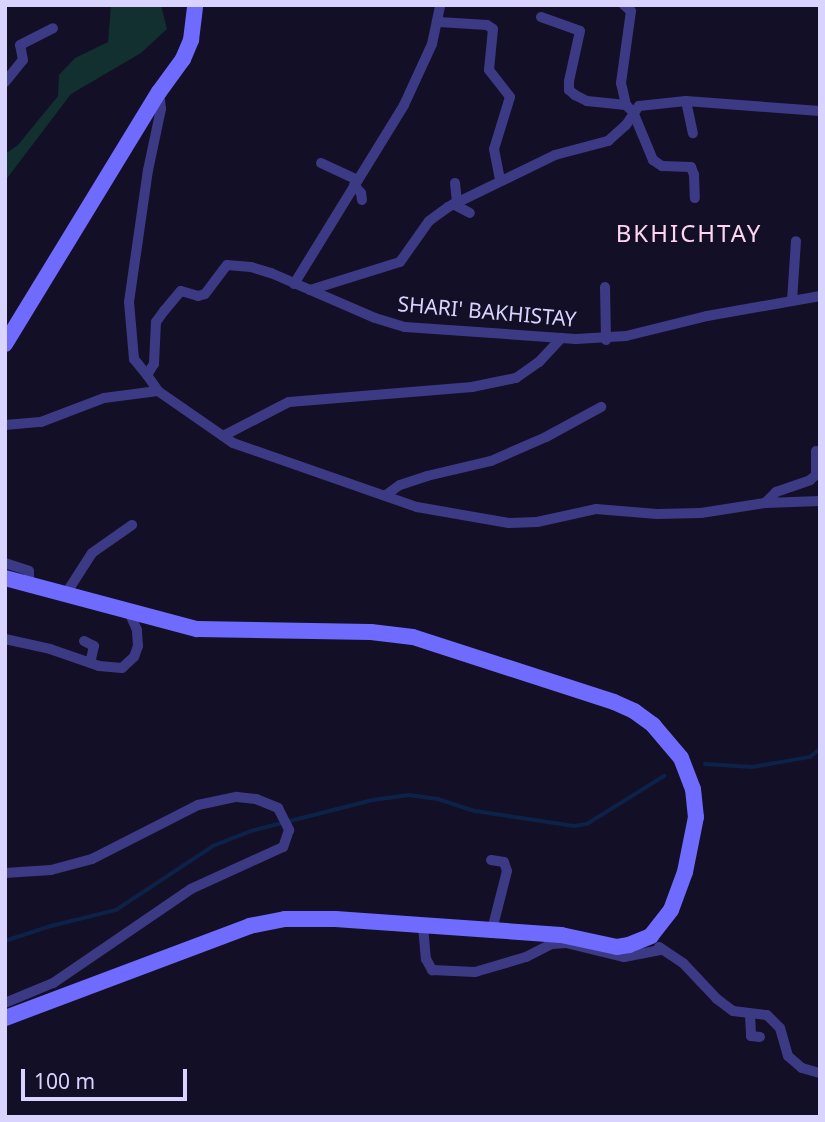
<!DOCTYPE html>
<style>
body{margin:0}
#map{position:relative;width:825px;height:1122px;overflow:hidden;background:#130f26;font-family:"Noto Sans",sans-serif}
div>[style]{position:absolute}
.green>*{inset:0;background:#12302f}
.stream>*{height:3.5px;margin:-1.75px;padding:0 1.75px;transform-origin:1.75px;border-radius:1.75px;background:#0c2248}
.minor>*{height:10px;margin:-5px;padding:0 5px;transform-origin:5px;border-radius:5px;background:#3d3a85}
.secondary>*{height:16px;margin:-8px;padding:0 8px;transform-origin:8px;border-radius:8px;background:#6f6bff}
span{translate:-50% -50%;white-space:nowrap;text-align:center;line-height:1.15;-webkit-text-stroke:5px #130f26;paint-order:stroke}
.street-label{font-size:21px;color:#d9d4ff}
.quarter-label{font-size:24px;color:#ffd6f0;letter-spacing:2px}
.frame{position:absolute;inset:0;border:7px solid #d9d4ff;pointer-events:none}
.scale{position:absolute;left:21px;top:1069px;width:166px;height:32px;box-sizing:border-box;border:4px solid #d9d4ff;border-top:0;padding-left:9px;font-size:21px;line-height:24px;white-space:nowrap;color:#d9d4ff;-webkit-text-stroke:5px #130f26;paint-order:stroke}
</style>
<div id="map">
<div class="green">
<div style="clip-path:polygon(111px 5px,161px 5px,167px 29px,141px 53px,71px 94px,5px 181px,5px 154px,18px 145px,58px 96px,59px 75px,75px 58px,108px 42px)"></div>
</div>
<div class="stream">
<div style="left:705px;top:764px;width:47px;rotate:3.7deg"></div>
<div style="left:752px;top:767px;width:59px;rotate:-9.8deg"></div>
<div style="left:810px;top:757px;width:13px;rotate:-39deg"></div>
<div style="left:5px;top:941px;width:48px;rotate:-18.1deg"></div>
<div style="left:51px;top:926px;width:67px;rotate:-13.8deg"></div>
<div style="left:116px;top:910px;width:116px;rotate:-33.4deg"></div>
<div style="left:213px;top:846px;width:41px;rotate:-21.5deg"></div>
<div style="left:251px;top:831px;width:126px;rotate:-14.3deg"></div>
<div style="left:373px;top:800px;width:36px;rotate:-8deg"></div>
<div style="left:409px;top:795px;width:29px;rotate:8deg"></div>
<div style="left:438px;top:799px;width:40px;rotate:18deg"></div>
<div style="left:476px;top:811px;width:99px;rotate:8.7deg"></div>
<div style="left:574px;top:826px;width:13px;rotate:-9deg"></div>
<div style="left:587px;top:824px;width:91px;rotate:-31.9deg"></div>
</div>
<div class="minor">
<div style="left:624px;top:5px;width:9px;rotate:41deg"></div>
<div style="left:631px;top:11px;width:73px;rotate:97.9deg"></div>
<div style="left:621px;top:83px;width:23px;rotate:77deg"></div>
<div style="left:626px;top:105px;width:10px;rotate:45deg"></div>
<div style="left:633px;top:112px;width:52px;rotate:67.4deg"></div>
<div style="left:653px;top:160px;width:11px;rotate:34deg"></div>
<div style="left:662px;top:166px;width:29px;rotate:2deg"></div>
<div style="left:691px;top:167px;width:9px;rotate:69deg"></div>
<div style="left:694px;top:175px;width:23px;rotate:88deg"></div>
<div style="left:541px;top:17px;width:41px;rotate:19.7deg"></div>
<div style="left:580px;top:31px;width:51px;rotate:102.4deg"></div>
<div style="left:569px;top:81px;width:9px;rotate:90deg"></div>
<div style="left:569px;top:90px;width:8px;rotate:40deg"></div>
<div style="left:575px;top:95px;width:13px;rotate:27deg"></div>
<div style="left:587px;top:101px;width:39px;rotate:6deg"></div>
<div style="left:439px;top:22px;width:48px;rotate:3.6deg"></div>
<div style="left:487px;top:25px;width:7px;rotate:34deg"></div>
<div style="left:493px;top:29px;width:41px;rotate:95.6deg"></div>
<div style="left:489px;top:70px;width:34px;rotate:52deg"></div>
<div style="left:510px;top:97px;width:54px;rotate:107.1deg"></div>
<div style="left:494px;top:149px;width:32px;rotate:79deg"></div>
<div style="left:5px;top:82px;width:28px;rotate:-51deg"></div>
<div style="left:23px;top:60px;width:15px;rotate:-101deg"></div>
<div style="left:20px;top:45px;width:37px;rotate:-27deg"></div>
<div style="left:159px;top:92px;width:17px;rotate:83deg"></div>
<div style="left:161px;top:109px;width:62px;rotate:102deg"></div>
<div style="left:148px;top:170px;width:133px;rotate:98.2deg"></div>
<div style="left:129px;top:302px;width:57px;rotate:85deg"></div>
<div style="left:134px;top:359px;width:21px;rotate:51deg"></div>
<div style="left:147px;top:375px;width:13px;rotate:-58deg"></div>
<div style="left:154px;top:364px;width:42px;rotate:-87.3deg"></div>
<div style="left:156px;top:322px;width:14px;rotate:-54deg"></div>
<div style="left:164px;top:311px;width:26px;rotate:-50deg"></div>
<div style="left:181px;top:291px;width:18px;rotate:16deg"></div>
<div style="left:198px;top:296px;width:7px;rotate:-16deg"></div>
<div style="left:205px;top:294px;width:36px;rotate:-53deg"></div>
<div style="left:227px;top:265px;width:24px;rotate:5deg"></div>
<div style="left:251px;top:267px;width:21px;rotate:17deg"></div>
<div style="left:271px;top:273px;width:113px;rotate:23.4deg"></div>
<div style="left:375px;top:318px;width:31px;rotate:17deg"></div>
<div style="left:405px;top:327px;width:171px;rotate:4deg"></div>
<div style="left:576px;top:339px;width:50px;rotate:-3.4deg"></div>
<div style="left:626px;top:336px;width:83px;rotate:-13.9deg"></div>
<div style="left:707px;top:316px;width:115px;rotate:-10deg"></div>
<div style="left:686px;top:101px;width:33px;rotate:78deg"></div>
<div style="left:321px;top:163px;width:40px;rotate:25deg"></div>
<div style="left:455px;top:183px;width:19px;rotate:84deg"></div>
<div style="left:354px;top:185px;width:11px;rotate:49deg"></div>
<div style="left:361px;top:193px;width:7px;rotate:82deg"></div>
<div style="left:453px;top:204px;width:19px;rotate:28deg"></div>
<div style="left:294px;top:284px;width:210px;rotate:-58.4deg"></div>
<div style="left:404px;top:105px;width:67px;rotate:-65.3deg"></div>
<div style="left:432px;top:44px;width:40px;rotate:-78deg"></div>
<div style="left:605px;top:287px;width:53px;rotate:88.9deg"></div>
<div style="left:310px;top:290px;width:94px;rotate:-17.3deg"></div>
<div style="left:400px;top:262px;width:50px;rotate:-54.7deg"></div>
<div style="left:429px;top:221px;width:24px;rotate:-36deg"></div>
<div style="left:448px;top:207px;width:119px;rotate:-25.9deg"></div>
<div style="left:555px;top:155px;width:55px;rotate:-14.8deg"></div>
<div style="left:608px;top:141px;width:24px;rotate:-42deg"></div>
<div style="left:626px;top:125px;width:23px;rotate:-56deg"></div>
<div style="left:639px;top:106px;width:47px;rotate:-6.1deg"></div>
<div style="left:686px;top:101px;width:134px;rotate:4.3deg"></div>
<div style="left:792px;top:301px;width:60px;rotate:-86.2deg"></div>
<div style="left:147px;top:375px;width:19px;rotate:55deg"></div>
<div style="left:158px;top:391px;width:91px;rotate:34.7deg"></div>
<div style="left:233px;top:443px;width:195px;rotate:19.2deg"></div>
<div style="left:417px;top:507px;width:93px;rotate:9.9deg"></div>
<div style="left:509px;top:523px;width:28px;rotate:-2deg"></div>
<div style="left:537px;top:522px;width:60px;rotate:-12.4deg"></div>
<div style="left:596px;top:509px;width:61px;rotate:4.7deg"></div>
<div style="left:657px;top:514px;width:44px;rotate:-1.3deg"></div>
<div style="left:701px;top:513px;width:65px;rotate:-8.9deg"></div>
<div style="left:765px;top:503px;width:55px;rotate:-2.1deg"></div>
<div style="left:5px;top:425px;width:36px;rotate:-5deg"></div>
<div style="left:41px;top:422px;width:67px;rotate:-20.9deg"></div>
<div style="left:104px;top:398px;width:54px;rotate:-7.4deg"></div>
<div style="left:223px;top:436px;width:74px;rotate:-27.3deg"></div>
<div style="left:289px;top:402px;width:184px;rotate:-4.7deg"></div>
<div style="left:472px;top:387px;width:45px;rotate:-11.6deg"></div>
<div style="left:516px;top:378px;width:28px;rotate:-35deg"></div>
<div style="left:539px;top:362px;width:33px;rotate:-47deg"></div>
<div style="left:386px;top:495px;width:17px;rotate:-36deg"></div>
<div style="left:400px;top:485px;width:28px;rotate:-18deg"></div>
<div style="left:427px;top:476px;width:66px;rotate:-13.2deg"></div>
<div style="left:491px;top:461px;width:60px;rotate:-23.6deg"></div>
<div style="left:546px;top:437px;width:63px;rotate:-28.6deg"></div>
<div style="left:765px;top:503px;width:16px;rotate:-45deg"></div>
<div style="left:776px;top:492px;width:36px;rotate:-19deg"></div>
<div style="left:810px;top:480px;width:8px;rotate:-40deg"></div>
<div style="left:816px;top:475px;width:24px;rotate:-90deg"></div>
<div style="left:5px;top:563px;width:25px;rotate:18deg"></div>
<div style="left:29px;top:571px;width:12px;rotate:90deg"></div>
<div style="left:67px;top:592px;width:46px;rotate:-57.3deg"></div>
<div style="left:92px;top:553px;width:49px;rotate:-35deg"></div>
<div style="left:5px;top:639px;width:46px;rotate:12.5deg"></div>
<div style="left:50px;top:649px;width:52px;rotate:19.1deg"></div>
<div style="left:99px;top:666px;width:23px;rotate:5deg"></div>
<div style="left:122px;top:668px;width:16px;rotate:-43deg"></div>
<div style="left:134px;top:657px;width:12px;rotate:-70deg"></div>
<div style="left:138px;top:646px;width:16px;rotate:-94deg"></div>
<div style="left:137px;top:630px;width:20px;rotate:-114deg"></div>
<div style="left:84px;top:641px;width:11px;rotate:27deg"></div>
<div style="left:94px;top:646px;width:17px;rotate:103deg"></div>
<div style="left:491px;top:860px;width:13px;rotate:9deg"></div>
<div style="left:504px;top:862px;width:9px;rotate:72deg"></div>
<div style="left:507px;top:871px;width:61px;rotate:104.3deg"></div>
<div style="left:5px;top:873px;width:46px;rotate:-3.7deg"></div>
<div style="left:51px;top:870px;width:42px;rotate:-15deg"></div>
<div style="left:92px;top:859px;width:119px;rotate:-27deg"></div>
<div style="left:198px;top:805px;width:40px;rotate:-12deg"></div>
<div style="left:237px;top:797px;width:19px;rotate:6deg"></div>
<div style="left:256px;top:799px;width:24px;rotate:22deg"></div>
<div style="left:278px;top:808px;width:25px;rotate:63deg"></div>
<div style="left:289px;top:830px;width:18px;rotate:109deg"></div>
<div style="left:283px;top:847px;width:101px;rotate:155.5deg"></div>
<div style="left:191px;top:889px;width:167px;rotate:145.7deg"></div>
<div style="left:53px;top:983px;width:52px;rotate:157.4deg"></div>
<div style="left:423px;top:926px;width:33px;rotate:85deg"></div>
<div style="left:426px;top:959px;width:13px;rotate:61deg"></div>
<div style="left:432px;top:970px;width:43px;rotate:2.7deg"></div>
<div style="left:475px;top:972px;width:53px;rotate:-16.4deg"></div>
<div style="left:526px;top:957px;width:28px;rotate:-27deg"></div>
<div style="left:551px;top:944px;width:15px;rotate:-4deg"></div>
<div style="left:566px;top:943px;width:60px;rotate:13.6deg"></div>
<div style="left:624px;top:957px;width:38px;rotate:-11deg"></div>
<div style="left:659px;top:947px;width:29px;rotate:34deg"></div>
<div style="left:683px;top:963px;width:50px;rotate:46.6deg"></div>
<div style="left:717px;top:999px;width:20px;rotate:37deg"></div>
<div style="left:733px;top:1011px;width:34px;rotate:7deg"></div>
<div style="left:767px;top:1015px;width:18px;rotate:45deg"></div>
<div style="left:780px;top:1028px;width:29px;rotate:74deg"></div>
<div style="left:788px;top:1056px;width:18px;rotate:41deg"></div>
<div style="left:802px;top:1068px;width:19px;rotate:16deg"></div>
<div style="left:750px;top:1015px;width:21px;rotate:87deg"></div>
<div style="left:751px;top:1036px;width:9px;rotate:6deg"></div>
</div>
<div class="secondary">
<div style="left:5px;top:344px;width:295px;rotate:-58.6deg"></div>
<div style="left:159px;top:92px;width:41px;rotate:-54deg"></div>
<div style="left:183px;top:59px;width:21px;rotate:-67deg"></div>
<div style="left:191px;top:40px;width:35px;rotate:-83deg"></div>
<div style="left:5px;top:578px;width:199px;rotate:14.9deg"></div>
<div style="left:197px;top:629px;width:174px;rotate:1deg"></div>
<div style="left:371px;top:632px;width:42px;rotate:6.8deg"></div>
<div style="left:413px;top:637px;width:211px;rotate:17.9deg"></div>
<div style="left:614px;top:702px;width:22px;rotate:24deg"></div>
<div style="left:634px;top:711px;width:24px;rotate:36deg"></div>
<div style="left:653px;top:725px;width:43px;rotate:49.7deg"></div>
<div style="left:681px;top:758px;width:33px;rotate:69deg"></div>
<div style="left:693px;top:789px;width:28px;rotate:84deg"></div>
<div style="left:696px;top:817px;width:56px;rotate:101.3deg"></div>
<div style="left:685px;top:872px;width:40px;rotate:110.2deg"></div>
<div style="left:671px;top:910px;width:33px;rotate:128deg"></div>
<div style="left:651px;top:936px;width:24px;rotate:158deg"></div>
<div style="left:629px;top:945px;width:12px;rotate:171deg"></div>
<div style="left:617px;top:947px;width:57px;rotate:-167.9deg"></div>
<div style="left:561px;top:935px;width:69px;rotate:-175.9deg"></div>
<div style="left:492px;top:930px;width:157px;rotate:-176deg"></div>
<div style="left:335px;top:919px;width:50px;rotate:180deg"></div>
<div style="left:285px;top:919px;width:36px;rotate:169deg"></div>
<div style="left:250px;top:926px;width:262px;rotate:159.4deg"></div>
</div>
<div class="street-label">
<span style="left:487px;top:311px;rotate:5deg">SHARI' BAKHISTAY</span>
</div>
<div class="quarter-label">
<span style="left:689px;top:233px">BKHICHTAY</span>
</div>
<div class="frame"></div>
<div class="scale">100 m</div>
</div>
